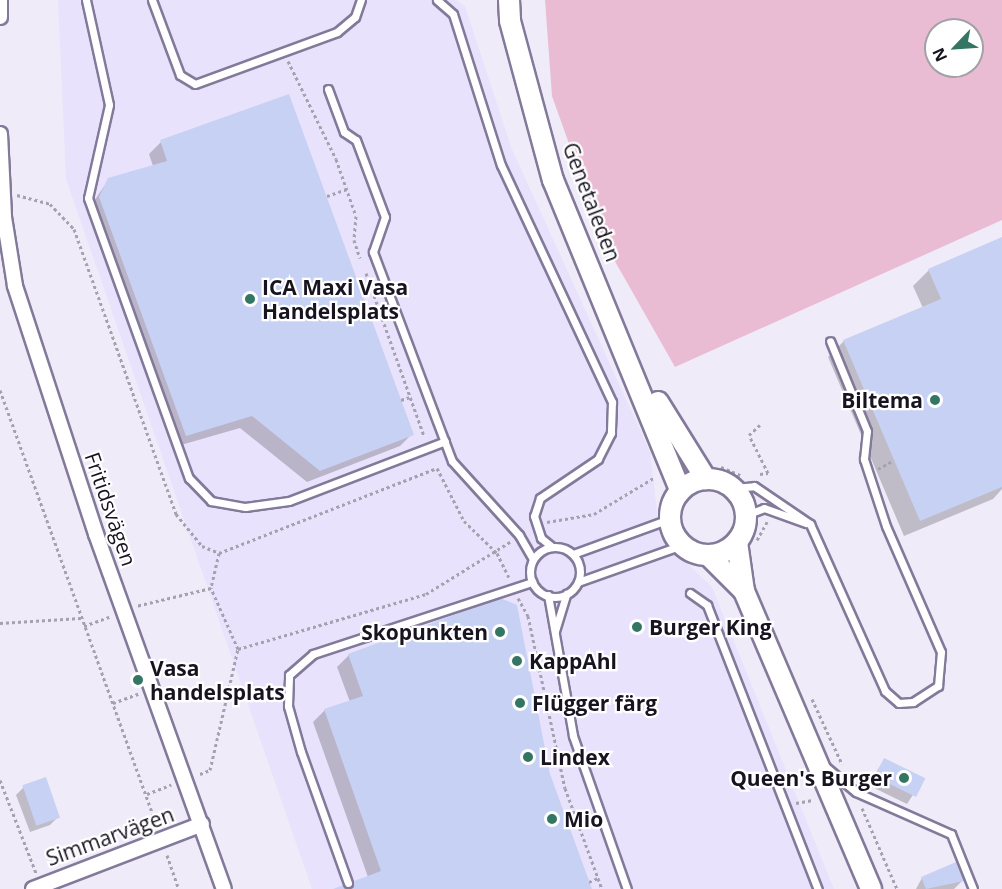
<!DOCTYPE html>
<meta charset="utf-8">
<style>
body{margin:0}
#map{position:relative;width:1002px;height:889px;overflow:hidden;background:#efebf9;font-family:"Open Sans",sans-serif}
div>[style]{position:absolute}
.built>*{inset:0;background:#e9e2fc}
.green>*{inset:0;background:#eabcd3}
.shadow>*{inset:0;background:#0003}
.building>*{inset:0;background:#c7d1f3;transform-origin:0 0}
.path>*{height:3px;margin-top:-1.5px;transform-origin:0;background:repeating-linear-gradient(90deg,#a5a2af 0 3px,transparent 0 6px)}
.roads{filter:drop-shadow(2px 0 #837a9a) drop-shadow(-2px 0 #837a9a) drop-shadow(0 2px #837a9a) drop-shadow(0 -2px #837a9a)}
.lane>*{height:7px;margin:-3.5px;padding:0 3.5px;transform-origin:3.5px;border-radius:3.5px;background:#fff}
.lane>.ring{margin:-3.5px;padding:0;box-sizing:content-box;background:none;border:7px solid #fff;border-radius:50%}
.street>*{height:14px;margin:-7px;padding:0 7px;transform-origin:7px;border-radius:7px;background:#fff}
.secondary>*{height:20px;margin:-10px;padding:0 10px;transform-origin:10px;border-radius:10px;background:#fff}
.secondary>.ring{margin:-10px;padding:0;box-sizing:content-box;background:none;border:20px solid #fff;border-radius:50%}
.dots>*{width:16px;height:16px;translate:-50% -50%;box-sizing:border-box;border:3px solid #fff;border-radius:50%}
span{translate:-50% -50%;white-space:nowrap;text-align:center;line-height:1.15;-webkit-text-stroke:4.5px #fff;paint-order:stroke}
.street-label{font-size:21px;color:#171420}
.poi-label{font-size:21px;color:#171420;font-weight:700}
.left{translate:0 -50%;text-align:left}
.right{translate:-100% -50%;text-align:right}
.north{position:absolute;left:924px;top:18px;width:60px;height:60px;box-sizing:border-box;background:#fff;border:2px solid #a2a1a6;border-radius:50%;rotate:245deg;font-size:16px;font-weight:700;line-height:24px;text-align:center;color:#171420}
.north::after{content:'';display:block;margin:auto;width:21px;height:27px;background:#347564;clip-path:polygon(50% 0,100% 100%,50% 72%,0 100%)}
</style>
<div id="map">
<div class="built">
<div style="clip-path:polygon(58px 0,456px 0,465px 6px,511px 147px,650px 452px,660px 537px,712px 587px,834px 889px,312px 889px,66px 179px)"></div>
</div>
<div class="green">
<div style="clip-path:polygon(evenodd,545px 0,1002px 0,1002px 220px,675px 367px,604px 242px,552px 96px,545px 0,936px 30px,972px 30px,972px 66px,936px 66px,936px 30px)"></div>
</div>
<div class="shadow">
<div style="clip-path:polygon(161px 142px,412px 434px,400px 446px,307px 482px,240px 428px,174px 447px,88px 210px,109px 179px,153px 166px,149px 154px)"></div>
<div style="clip-path:polygon(1002px 239px,1002px 489px,993px 499px,904px 536px,828px 357px,844px 341px,923px 308px,913px 286px,929px 270px)"></div>
<div style="clip-path:polygon(349px 655px,548px 775px,590px 889px,336px 889px,368px 877px,313px 722px,325px 710px,350px 702px,337px 667px)"></div>
<div style="clip-path:polygon(884px 760px,923px 779px,907px 804px,868px 785px)"></div>
<div style="clip-path:polygon(24px 787px,58px 817px,50px 825px,30px 832px,16px 795px)"></div>
<div style="clip-path:polygon(922px 878px,962px 881px,954px 889px,916px 889px)"></div>
</div>
<div class="building">
<div style="clip-path:polygon(289px 94px,414px 435px,320px 471px,252px 416px,186px 436px,99px 197px,108px 178px,167px 161px,160px 140px)"></div>
<div style="clip-path:polygon(1002px 237px,1002px 487px,920px 521px,843px 340px,941px 299px,928px 269px)"></div>
<div style="clip-path:polygon(500px 598px,517px 605px,550px 774px,592px 889px,333px 889px,381px 871px,324px 709px,363px 696px,348px 654px)"></div>
<div style="left:884px;top:758px;width:46px;height:21px;rotate:26deg"></div>
<div style="left:46px;top:777px;width:43px;height:25px;rotate:71deg"></div>
<div style="clip-path:polygon(956px 862px,964px 881px,926px 889px,921px 877px)"></div>
</div>
<div class="path">
<div style="left:288px;top:61px;width:109px;rotate:63.9deg"></div>
<div style="left:336px;top:159px;width:60px;rotate:70.7deg"></div>
<div style="left:356px;top:216px;width:24px;rotate:95deg"></div>
<div style="left:354px;top:240px;width:19px;rotate:72deg"></div>
<div style="left:17px;top:195px;width:34px;rotate:15deg"></div>
<div style="left:50px;top:204px;width:35px;rotate:46deg"></div>
<div style="left:74px;top:229px;width:303px;rotate:70.3deg"></div>
<div style="left:176px;top:514px;width:41px;rotate:50.9deg"></div>
<div style="left:202px;top:546px;width:18px;rotate:22deg"></div>
<div style="left:219px;top:553px;width:36px;rotate:103deg"></div>
<div style="left:211px;top:588px;width:77px;rotate:166.5deg"></div>
<div style="left:327px;top:196px;width:21px;rotate:-19deg"></div>
<div style="left:366px;top:273px;width:173px;rotate:70.4deg"></div>
<div style="left:0;top:390px;width:463px;rotate:70.2deg"></div>
<div style="left:401px;top:400px;width:9px;rotate:-18deg"></div>
<div style="left:721px;top:467px;width:21px;rotate:23deg"></div>
<div style="left:878px;top:469px;width:18px;rotate:-29deg"></div>
<div style="left:760px;top:474px;width:8px;rotate:-7deg"></div>
<div style="left:768px;top:473px;width:42px;rotate:-116.6deg"></div>
<div style="left:749px;top:435px;width:16px;rotate:-43deg"></div>
<div style="left:547px;top:522px;width:48px;rotate:-9.7deg"></div>
<div style="left:594px;top:514px;width:71px;rotate:-31.2deg"></div>
<div style="left:757px;top:540px;width:21px;rotate:-61deg"></div>
<div style="left:219px;top:553px;width:234px;rotate:-21.3deg"></div>
<div style="left:437px;top:468px;width:59px;rotate:63deg"></div>
<div style="left:464px;top:521px;width:46px;rotate:44.1deg"></div>
<div style="left:497px;top:553px;width:28px;rotate:64deg"></div>
<div style="left:518px;top:598px;width:21px;rotate:61deg"></div>
<div style="left:528px;top:616px;width:176px;rotate:77.9deg"></div>
<div style="left:565px;top:788px;width:108px;rotate:69.9deg"></div>
<div style="left:0;top:623px;width:81px;rotate:-3.5deg"></div>
<div style="left:84px;top:626px;width:29px;rotate:-20deg"></div>
<div style="left:238px;top:649px;width:196px;rotate:-16.3deg"></div>
<div style="left:426px;top:594px;width:99px;rotate:-31.8deg"></div>
<div style="left:812px;top:699px;width:72px;rotate:65.2deg"></div>
<div style="left:113px;top:703px;width:27px;rotate:-20deg"></div>
<div style="left:200px;top:774px;width:11px;rotate:-22deg"></div>
<div style="left:210px;top:770px;width:124px;rotate:-77deg"></div>
<div style="left:238px;top:649px;width:67px;rotate:-113.9deg"></div>
<div style="left:0;top:780px;width:100px;rotate:68.8deg"></div>
<div style="left:147px;top:794px;width:26px;rotate:-21deg"></div>
<div style="left:796px;top:803px;width:17px;rotate:-10deg"></div>
<div style="left:862px;top:808px;width:88px;rotate:66.6deg"></div>
<div style="left:167px;top:855px;width:36px;rotate:71deg"></div>
<div style="left:589px;top:882px;width:10px;rotate:-24deg"></div>
</div>
<div class="roads">
<div class="lane">
<div style="left:86px;top:0;width:107px;rotate:77.6deg"></div>
<div style="left:109px;top:105px;width:95px;rotate:102.7deg"></div>
<div style="left:88px;top:198px;width:298px;rotate:70.2deg"></div>
<div style="left:189px;top:478px;width:32px;rotate:46deg"></div>
<div style="left:211px;top:501px;width:35px;rotate:10deg"></div>
<div style="left:245px;top:507px;width:44px;rotate:-7.8deg"></div>
<div style="left:289px;top:501px;width:167px;rotate:-21deg"></div>
<div style="left:152px;top:0;width:80px;rotate:69.5deg"></div>
<div style="left:180px;top:75px;width:17px;rotate:31deg"></div>
<div style="left:195px;top:84px;width:151px;rotate:-20.1deg"></div>
<div style="left:337px;top:32px;width:23px;rotate:-40deg"></div>
<div style="left:355px;top:17px;width:18px;rotate:-71deg"></div>
<div style="left:437px;top:0;width:21px;rotate:41deg"></div>
<div style="left:453px;top:14px;width:158px;rotate:72.4deg"></div>
<div style="left:501px;top:165px;width:262px;rotate:64.9deg"></div>
<div style="left:612px;top:402px;width:31px;rotate:92deg"></div>
<div style="left:611px;top:433px;width:29px;rotate:117deg"></div>
<div style="left:598px;top:459px;width:70px;rotate:146.1deg"></div>
<div style="left:540px;top:498px;width:19px;rotate:108deg"></div>
<div style="left:534px;top:516px;width:23px;rotate:72deg"></div>
<div style="left:541px;top:538px;width:14px;rotate:39deg"></div>
<div style="left:328px;top:89px;width:46px;rotate:69.6deg"></div>
<div style="left:344px;top:132px;width:14px;rotate:34deg"></div>
<div style="left:356px;top:140px;width:82px;rotate:69.4deg"></div>
<div style="left:385px;top:217px;width:37px;rotate:109deg"></div>
<div style="left:373px;top:252px;width:223px;rotate:69.3deg"></div>
<div style="left:452px;top:461px;width:100px;rotate:47.8deg"></div>
<div style="left:519px;top:535px;width:28px;rotate:60deg"></div>
<div style="left:733px;top:488px;width:21px;rotate:-5deg"></div>
<div style="left:754px;top:486px;width:68px;rotate:34.2deg"></div>
<div style="left:810px;top:524px;width:183px;rotate:65.8deg"></div>
<div style="left:885px;top:691px;width:18px;rotate:41deg"></div>
<div style="left:899px;top:703px;width:14px;rotate:-4deg"></div>
<div style="left:913px;top:702px;width:30px;rotate:-33deg"></div>
<div style="left:938px;top:686px;width:34px;rotate:-85deg"></div>
<div style="left:941px;top:652px;width:137px;rotate:-113.6deg"></div>
<div style="left:886px;top:526px;width:71px;rotate:-108.2deg"></div>
<div style="left:864px;top:459px;width:28px;rotate:-84deg"></div>
<div style="left:867px;top:431px;width:97px;rotate:-112.3deg"></div>
<div style="left:746px;top:515px;width:19px;rotate:-21deg"></div>
<div style="left:764px;top:508px;width:45px;rotate:19.7deg"></div>
<div class="ring" style="left:530px;top:547px;width:43px;height:43px"></div>
<div style="left:573px;top:554px;width:102px;rotate:-20deg"></div>
<div style="left:578px;top:582px;width:110px;rotate:-19.6deg"></div>
<div style="left:690px;top:593px;width:21px;rotate:35deg"></div>
<div style="left:707px;top:605px;width:305px;rotate:68.7deg"></div>
<div style="left:548px;top:595px;width:143px;rotate:79.9deg"></div>
<div style="left:573px;top:736px;width:162px;rotate:70.6deg"></div>
<div style="left:555px;top:631px;width:39px;rotate:-73deg"></div>
<div style="left:826px;top:767px;width:39px;rotate:40deg"></div>
<div style="left:856px;top:792px;width:104px;rotate:23.9deg"></div>
<div style="left:951px;top:834px;width:59px;rotate:68.2deg"></div>
<div style="left:348px;top:883px;width:139px;rotate:-109.7deg"></div>
<div style="left:301px;top:752px;width:48px;rotate:-105.8deg"></div>
<div style="left:288px;top:706px;width:31px;rotate:-88deg"></div>
<div style="left:289px;top:675px;width:32px;rotate:-41deg"></div>
<div style="left:313px;top:654px;width:231px;rotate:-18.2deg"></div>
</div>
<div class="street">
<div style="left:0;top:17px;width:17px;rotate:-90deg"></div>
<div style="left:0;top:134px;width:83px;rotate:87.2deg"></div>
<div style="left:4px;top:217px;width:70px;rotate:80.9deg"></div>
<div style="left:15px;top:286px;width:261px;rotate:71.9deg"></div>
<div style="left:96px;top:534px;width:377px;rotate:70.2deg"></div>
<div style="left:33px;top:889px;width:181px;rotate:-21deg"></div>
</div>
<div class="secondary">
<div style="left:509px;top:0;width:21px;rotate:87deg"></div>
<div style="left:510px;top:21px;width:165px;rotate:74.9deg"></div>
<div style="left:553px;top:180px;width:335px;rotate:67.7deg"></div>
<div style="left:658px;top:402px;width:91px;rotate:58.1deg"></div>
<div class="ring" style="left:670px;top:479px;width:56px;height:56px"></div>
<div style="left:737px;top:542px;width:49px;rotate:81.9deg"></div>
<div style="left:744px;top:591px;width:324px;rotate:66.9deg"></div>
<div style="left:709px;top:556px;width:49px;rotate:45deg"></div>
</div>
</div>
<div class="dots">
<div style="left:250px;top:299px;background:#347564"></div>
<div style="left:935px;top:400px;background:#347564"></div>
<div style="left:637px;top:627px;background:#347564"></div>
<div style="left:500px;top:632px;background:#347564"></div>
<div style="left:517px;top:661px;background:#347564"></div>
<div style="left:138px;top:680px;background:#347564"></div>
<div style="left:520px;top:703px;background:#347564"></div>
<div style="left:528px;top:757px;background:#347564"></div>
<div style="left:904px;top:778px;background:#347564"></div>
<div style="left:552px;top:819px;background:#347564"></div>
</div>
<div class="street-label">
<span style="left:592px;top:202px;rotate:69deg">Genetaleden</span>
<span style="left:111px;top:509px;rotate:71deg">Fritidsvägen</span>
<span style="left:110px;top:836px;rotate:-20deg">Simmarvägen</span>
</div>
<div class="poi-label">
<span class="left" style="left:262px;top:299px">ICA Maxi Vasa<br>Handelsplats</span>
<span class="right" style="left:923px;top:400px">Biltema</span>
<span class="left" style="left:649px;top:627px">Burger King</span>
<span class="right" style="left:488px;top:632px">Skopunkten</span>
<span class="left" style="left:529px;top:661px">KappAhl</span>
<span class="left" style="left:150px;top:680px">Vasa<br>handelsplats</span>
<span class="left" style="left:532px;top:703px">Flügger färg</span>
<span class="left" style="left:540px;top:757px">Lindex</span>
<span class="right" style="left:892px;top:778px">Queen's Burger</span>
<span class="left" style="left:564px;top:819px">Mio</span>
</div>
<div class="north">N</div>
</div>
